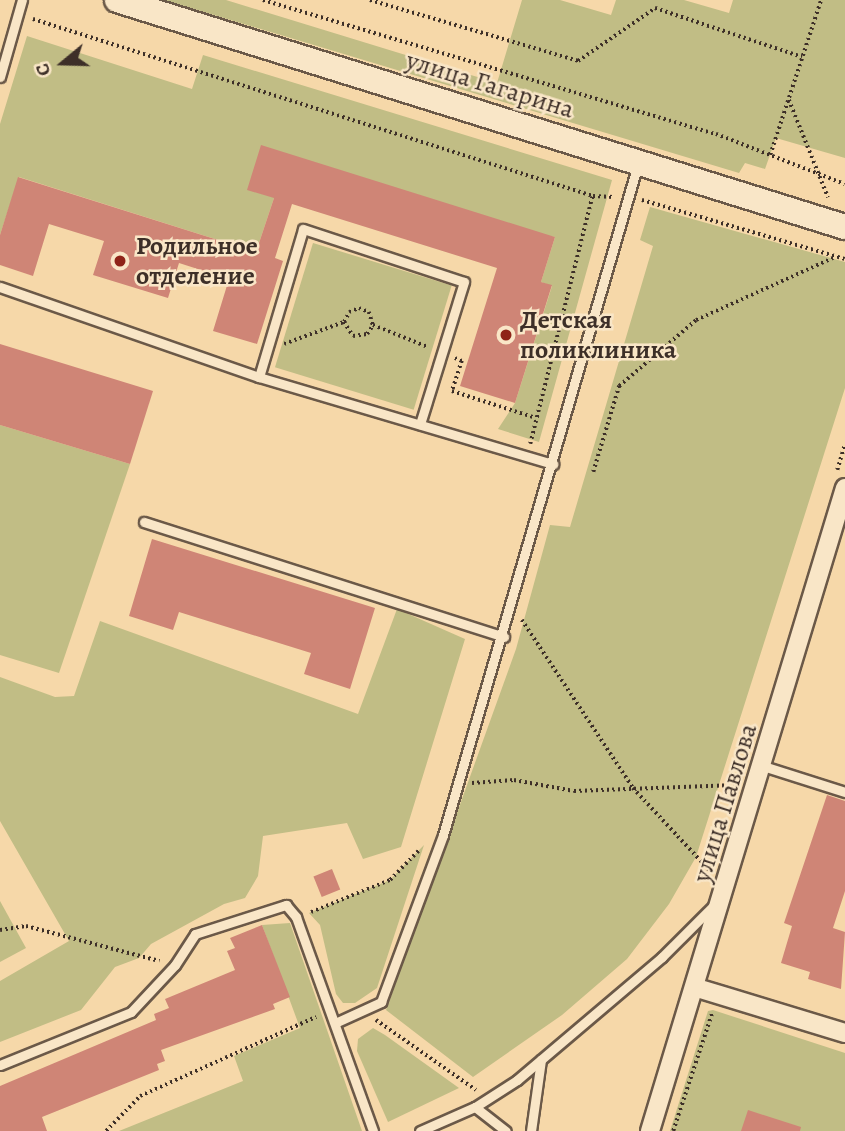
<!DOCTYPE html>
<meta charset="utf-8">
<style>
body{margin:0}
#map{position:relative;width:845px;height:1131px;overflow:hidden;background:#f6d8a9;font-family:Alegreya,serif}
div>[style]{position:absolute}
.green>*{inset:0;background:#c1bd85;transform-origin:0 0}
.building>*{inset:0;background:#cf8576;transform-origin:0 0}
.path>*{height:3.5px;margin-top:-1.75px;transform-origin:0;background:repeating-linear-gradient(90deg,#3d2f28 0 2px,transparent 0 5.5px)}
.roads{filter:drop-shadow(2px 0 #6b5948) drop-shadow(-2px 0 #6b5948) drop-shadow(0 2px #6b5948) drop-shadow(0 -2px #6b5948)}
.service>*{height:9px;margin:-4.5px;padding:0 4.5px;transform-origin:4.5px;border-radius:4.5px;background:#f9e6c7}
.minor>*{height:18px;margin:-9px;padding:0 9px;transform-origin:9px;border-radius:9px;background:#f9e6c7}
.secondary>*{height:24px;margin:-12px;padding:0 12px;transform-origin:12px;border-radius:12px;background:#f9e6c7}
.dots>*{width:19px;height:19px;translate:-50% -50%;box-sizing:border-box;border:4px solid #f9e6c7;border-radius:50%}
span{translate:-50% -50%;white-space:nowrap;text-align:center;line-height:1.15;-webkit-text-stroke:5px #f9e6c7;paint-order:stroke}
.street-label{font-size:26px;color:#3d2f28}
.poi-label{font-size:26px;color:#3d2f28;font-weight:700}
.left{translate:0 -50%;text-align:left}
.north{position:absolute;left:28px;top:28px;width:70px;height:70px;-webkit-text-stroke:5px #f9e6c7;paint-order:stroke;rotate:251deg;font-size:19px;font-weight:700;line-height:28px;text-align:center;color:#3d2f28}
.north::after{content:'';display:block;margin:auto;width:24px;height:32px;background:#3d2f28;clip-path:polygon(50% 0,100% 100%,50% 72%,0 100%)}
</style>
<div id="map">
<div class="green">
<div style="clip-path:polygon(164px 0,226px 0,497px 83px,522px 0,560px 0,611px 15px,616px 0,684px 0,729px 13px,733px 0,845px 0,845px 158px,776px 138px,765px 169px,745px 163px,739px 173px)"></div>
<div style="clip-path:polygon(27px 36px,192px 89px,203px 55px,612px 180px,539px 442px,498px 429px,515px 403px,552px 286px,541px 282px,555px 237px,274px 198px,256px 252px,19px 177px,0 235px,0 124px)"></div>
<div style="clip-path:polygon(650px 207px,845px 262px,845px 388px,696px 857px,669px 904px,627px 959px,562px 1015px,473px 1077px,386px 1010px,516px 649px,550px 525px,570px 527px,653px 246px,640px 240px)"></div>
<div style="left:313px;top:243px;width:145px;height:130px;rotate:17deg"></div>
<div style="clip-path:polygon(0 425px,130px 464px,59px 673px,0 655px)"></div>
<div style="clip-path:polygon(397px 609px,465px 639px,401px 847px,363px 859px,347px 823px,263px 836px,258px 876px,245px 898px,224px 904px,151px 944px,139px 958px,115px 967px,81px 1010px,0 1042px,0 981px,69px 941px,0 821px,0 677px,55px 697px,74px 696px,100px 621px,358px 714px)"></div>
<div style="clip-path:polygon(424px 845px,377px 988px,355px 1003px,343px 1003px,336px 994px,320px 925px,309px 913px,390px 880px)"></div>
<div style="clip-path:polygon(0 901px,26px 948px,0 962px)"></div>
<div style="clip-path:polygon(290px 923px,362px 1131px,119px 1131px,243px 1081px,234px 1056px,300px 1028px,262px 925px)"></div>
<div style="clip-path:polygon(713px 1010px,845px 1053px,845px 1131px,670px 1131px,708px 1011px)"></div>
<div style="clip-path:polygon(373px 1028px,385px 1035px,459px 1088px,388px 1122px,357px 1051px,358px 1039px)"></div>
</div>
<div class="building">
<div style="clip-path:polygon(261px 145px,555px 237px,541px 282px,552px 285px,515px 403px,460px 386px,497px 268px,292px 204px,275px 258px,283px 261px,257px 344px,213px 331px,229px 279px,179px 263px,168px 298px,93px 275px,104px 241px,49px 224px,33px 276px,0 265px,0 235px,18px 177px,256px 252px,274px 198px,247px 190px)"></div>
<div style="clip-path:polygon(0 344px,153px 391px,130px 464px,0 425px)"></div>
<div style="clip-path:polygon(152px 539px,375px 608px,350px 689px,304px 674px,311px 653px,179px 612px,173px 630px,129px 616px)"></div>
<div style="clip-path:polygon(827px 795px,845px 801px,845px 891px,833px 928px,845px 932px,841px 989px,808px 979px,810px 972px,781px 963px,792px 926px,784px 923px)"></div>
<div style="left:332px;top:869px;width:22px;height:20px;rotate:68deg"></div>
<div style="clip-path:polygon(262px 925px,290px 997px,273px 1004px,275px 1009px,161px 1050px,165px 1061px,157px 1064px,159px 1070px,42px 1117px,47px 1131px,0 1131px,0 1086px,156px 1020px,154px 1014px,169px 1008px,165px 999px,235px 970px,227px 951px,235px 948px,230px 938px)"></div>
<div style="clip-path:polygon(748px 1110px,801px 1127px,800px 1131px,741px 1131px)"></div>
</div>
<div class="path">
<div style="left:263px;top:0;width:472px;rotate:16.5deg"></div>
<div style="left:716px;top:134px;width:138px;rotate:21.2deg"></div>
<div style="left:370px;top:0;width:217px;rotate:16.3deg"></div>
<div style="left:578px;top:61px;width:93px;rotate:-34.5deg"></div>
<div style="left:655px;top:8px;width:155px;rotate:18.4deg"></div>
<div style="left:33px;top:19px;width:587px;rotate:17.54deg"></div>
<div style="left:593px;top:196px;width:21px;rotate:3deg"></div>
<div style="left:789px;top:100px;width:105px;rotate:68.1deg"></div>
<div style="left:770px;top:155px;width:163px;rotate:-71.8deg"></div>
<div style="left:642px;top:200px;width:211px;rotate:16.2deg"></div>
<div style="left:344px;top:322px;width:11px;rotate:-63deg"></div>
<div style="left:349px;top:312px;width:11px;rotate:-22deg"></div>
<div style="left:359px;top:308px;width:11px;rotate:22deg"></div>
<div style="left:369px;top:312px;width:14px;rotate:73deg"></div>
<div style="left:284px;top:344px;width:64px;rotate:-20.1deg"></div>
<div style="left:344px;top:322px;width:17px;rotate:57deg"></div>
<div style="left:353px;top:336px;width:14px;rotate:-8deg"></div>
<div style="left:367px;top:334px;width:11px;rotate:-56deg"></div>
<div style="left:373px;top:325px;width:59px;rotate:21.8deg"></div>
<div style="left:455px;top:358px;width:8px;rotate:23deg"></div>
<div style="left:462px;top:361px;width:32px;rotate:108deg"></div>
<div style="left:452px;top:391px;width:88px;rotate:17.8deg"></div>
<div style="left:530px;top:444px;width:255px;rotate:-75.9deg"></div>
<div style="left:837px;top:470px;width:27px;rotate:-73deg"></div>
<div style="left:593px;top:472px;width:90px;rotate:-73.2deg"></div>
<div style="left:619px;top:386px;width:101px;rotate:-40.6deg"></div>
<div style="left:696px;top:320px;width:153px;rotate:-24.4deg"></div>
<div style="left:522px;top:620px;width:201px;rotate:56.5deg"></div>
<div style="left:633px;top:788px;width:113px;rotate:47.1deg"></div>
<div style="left:472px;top:783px;width:42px;rotate:-4.1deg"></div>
<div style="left:514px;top:780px;width:61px;rotate:10.4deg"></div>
<div style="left:574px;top:791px;width:162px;rotate:-2.1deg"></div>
<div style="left:311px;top:912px;width:85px;rotate:-22.1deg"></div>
<div style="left:390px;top:880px;width:43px;rotate:-45.9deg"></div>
<div style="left:0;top:930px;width:26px;rotate:-9deg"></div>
<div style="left:26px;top:926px;width:138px;rotate:14.7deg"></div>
<div style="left:376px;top:1020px;width:122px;rotate:35deg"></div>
<div style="left:106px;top:1131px;width:49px;rotate:-45.8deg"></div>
<div style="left:140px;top:1096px;width:193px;rotate:-24.2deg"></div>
<div style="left:673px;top:1131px;width:124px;rotate:-71.7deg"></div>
</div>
<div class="roads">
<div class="service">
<div style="left:0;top:77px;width:80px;rotate:-74.1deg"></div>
<div style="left:0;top:287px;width:274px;rotate:19.2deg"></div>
<div style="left:259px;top:377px;width:307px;rotate:16.5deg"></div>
<div style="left:259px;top:377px;width:154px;rotate:-73.4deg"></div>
<div style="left:303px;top:229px;width:169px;rotate:18.2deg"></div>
<div style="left:464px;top:282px;width:149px;rotate:107.2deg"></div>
<div style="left:144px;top:522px;width:378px;rotate:17.7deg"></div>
<div style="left:763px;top:766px;width:86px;rotate:17.6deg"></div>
<div style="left:335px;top:1023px;width:51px;rotate:-24.5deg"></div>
<div style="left:381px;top:1002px;width:178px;rotate:-69.6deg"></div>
<div style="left:443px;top:835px;width:699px;rotate:-73.8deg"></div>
<div style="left:0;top:1065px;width:141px;rotate:-22deg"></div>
<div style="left:131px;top:1012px;width:64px;rotate:-46.9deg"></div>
<div style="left:175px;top:965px;width:37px;rotate:-57deg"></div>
<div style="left:195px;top:934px;width:96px;rotate:-17.7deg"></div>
<div style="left:286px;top:905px;width:16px;rotate:50deg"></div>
<div style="left:296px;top:917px;width:227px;rotate:70.2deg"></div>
<div style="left:475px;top:1107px;width:39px;rotate:38deg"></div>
<div style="left:420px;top:1131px;width:60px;rotate:-23.6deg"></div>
<div style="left:475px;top:1107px;width:50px;rotate:-32.7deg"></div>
<div style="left:517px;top:1080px;width:190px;rotate:-40.3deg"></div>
<div style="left:662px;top:957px;width:76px;rotate:-45deg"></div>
<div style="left:531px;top:1131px;width:72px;rotate:-82deg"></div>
</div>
<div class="minor">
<div style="left:697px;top:988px;width:155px;rotate:16.9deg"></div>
<div style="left:650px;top:1131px;width:672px;rotate:-73.13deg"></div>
</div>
<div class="secondary">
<div style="left:117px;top:0;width:763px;rotate:17.32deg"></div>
</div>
</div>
<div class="dots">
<div style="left:120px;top:261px;background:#8f2418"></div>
<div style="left:506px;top:335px;background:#8f2418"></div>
</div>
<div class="street-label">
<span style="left:490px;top:85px;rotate:17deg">улица Гагарина</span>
<span style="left:725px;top:803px;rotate:-73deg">улица Павлова</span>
</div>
<div class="poi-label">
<span class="left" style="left:136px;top:261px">Родильное<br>отделение</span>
<span class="left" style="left:520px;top:335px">Детская<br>поликлиника</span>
</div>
<div class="north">С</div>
</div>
